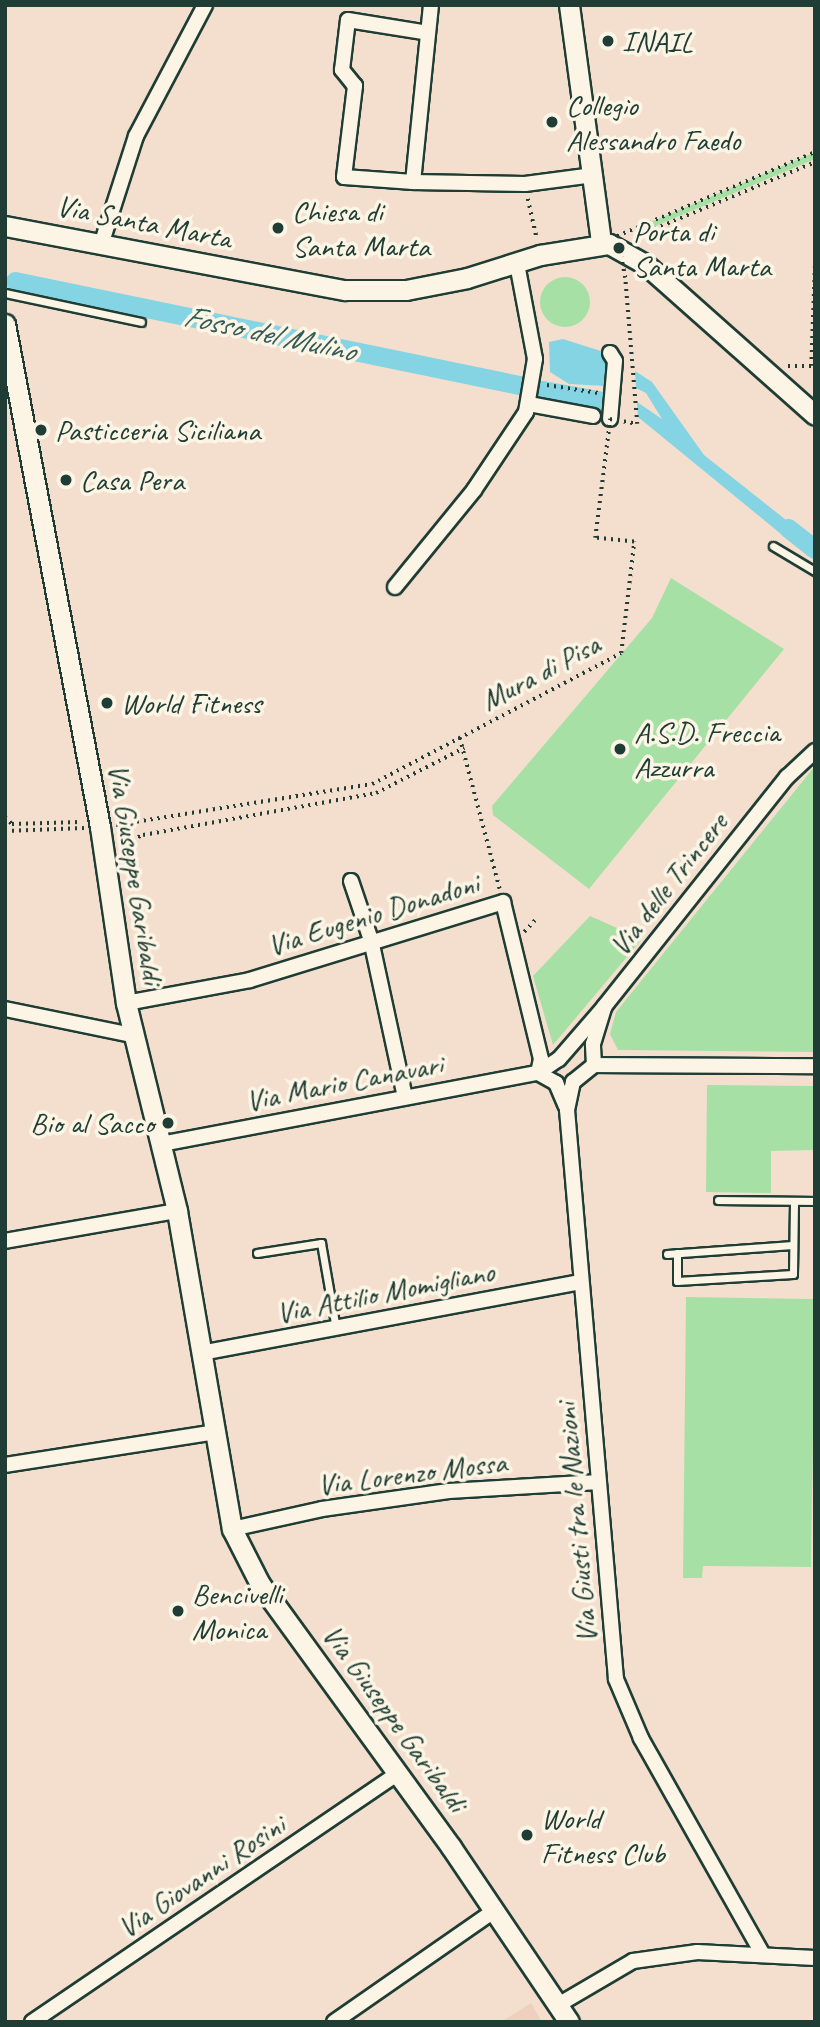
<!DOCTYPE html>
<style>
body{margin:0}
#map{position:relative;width:820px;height:2027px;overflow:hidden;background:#f4dfce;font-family:Caveat,sans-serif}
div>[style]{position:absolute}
.built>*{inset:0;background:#efcfbe}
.green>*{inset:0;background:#a7e0a4}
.round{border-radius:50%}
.water>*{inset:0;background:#85d4e3}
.canal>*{height:19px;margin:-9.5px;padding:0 9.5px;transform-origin:9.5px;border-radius:9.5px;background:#85d4e3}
.path>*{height:3.5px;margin-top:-1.75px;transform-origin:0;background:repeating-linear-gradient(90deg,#1f3d34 0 2px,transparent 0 7px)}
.roads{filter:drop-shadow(2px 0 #1f3d34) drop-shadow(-2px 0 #1f3d34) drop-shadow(0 2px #1f3d34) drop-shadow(0 -2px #1f3d34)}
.lane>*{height:7px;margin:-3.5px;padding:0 3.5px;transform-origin:3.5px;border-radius:3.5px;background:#fcf5e5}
.street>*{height:14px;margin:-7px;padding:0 7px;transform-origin:7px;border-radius:7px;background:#fcf5e5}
.secondary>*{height:19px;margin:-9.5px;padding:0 9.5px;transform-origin:9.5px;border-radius:9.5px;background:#fcf5e5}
.path-bridge>*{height:3.5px;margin-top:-1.75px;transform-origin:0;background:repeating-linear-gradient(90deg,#1f3d34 0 2px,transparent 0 7px)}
.dots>*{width:19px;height:19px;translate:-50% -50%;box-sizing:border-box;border:4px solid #fcf5e5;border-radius:50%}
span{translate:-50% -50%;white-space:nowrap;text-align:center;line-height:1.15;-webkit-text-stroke:7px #fcf5e5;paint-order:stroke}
.poi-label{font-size:30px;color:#1f3d34}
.left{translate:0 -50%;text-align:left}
.right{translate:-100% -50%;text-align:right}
.street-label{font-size:30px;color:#1f3d34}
.water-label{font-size:32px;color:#335b57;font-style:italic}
.frame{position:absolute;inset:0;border:7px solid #1f3d34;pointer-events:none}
</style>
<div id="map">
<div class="built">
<div style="clip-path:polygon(531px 2003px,542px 2022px,501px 2022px)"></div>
</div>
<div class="green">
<div style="clip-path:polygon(813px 153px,815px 159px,646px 230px,644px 225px)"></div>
<div class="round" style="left:540px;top:277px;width:50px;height:50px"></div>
<div style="clip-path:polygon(671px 578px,784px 649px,589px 889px,493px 815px,492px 806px,652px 618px)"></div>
<div style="clip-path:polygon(815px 766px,815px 1052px,618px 1050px,610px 1034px,616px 1012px)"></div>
<div style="clip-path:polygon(590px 916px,642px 939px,553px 1045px,533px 976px)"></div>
<div style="clip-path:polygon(707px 1085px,813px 1086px,814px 1150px,771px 1151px,771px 1193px,706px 1192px)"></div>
<div style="clip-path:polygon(686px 1297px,815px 1299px,811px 1567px,703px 1566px,702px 1578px,683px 1578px)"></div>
</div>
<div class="water">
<div style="clip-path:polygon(563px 339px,604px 352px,611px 362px,605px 386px,569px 384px,550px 372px,549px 342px)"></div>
<div style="clip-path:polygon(635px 371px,652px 382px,704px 455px,810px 539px,808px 556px,638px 417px,637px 402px,662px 419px,646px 393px,636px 388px)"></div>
</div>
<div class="canal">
<div style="left:15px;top:281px;width:520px;rotate:11.66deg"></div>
<div style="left:543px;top:390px;width:67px;rotate:10.3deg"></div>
<div style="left:788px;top:528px;width:34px;rotate:38deg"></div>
</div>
<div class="path">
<div style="left:528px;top:199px;width:41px;rotate:77.3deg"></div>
<div style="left:635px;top:237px;width:195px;rotate:-22.6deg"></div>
<div style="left:788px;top:366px;width:23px"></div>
<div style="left:811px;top:366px;width:111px;rotate:-87.9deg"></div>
<div style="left:547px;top:385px;width:52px;rotate:8.9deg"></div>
<div style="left:460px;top:738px;width:156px;rotate:75.2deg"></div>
<div style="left:5px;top:817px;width:10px;rotate:45deg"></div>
<div style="left:12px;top:824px;width:68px;rotate:-1.7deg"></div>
<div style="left:116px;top:825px;width:259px;rotate:-9.1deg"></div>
<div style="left:372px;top:784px;width:281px;rotate:-27.7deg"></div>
<div style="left:621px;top:653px;width:112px;rotate:-83.3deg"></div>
<div style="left:5px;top:831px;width:79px;rotate:-2.2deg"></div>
<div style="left:119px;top:846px;width:26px;rotate:-25deg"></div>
<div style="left:143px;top:835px;width:237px;rotate:-10.2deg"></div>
<div style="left:376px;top:793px;width:99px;rotate:-27.1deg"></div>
<div style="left:524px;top:932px;width:16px;rotate:-47deg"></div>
</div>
<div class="roads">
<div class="lane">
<div style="left:5px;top:293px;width:139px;rotate:12deg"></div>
<div style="left:773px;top:546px;width:49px;rotate:30.8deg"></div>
<div style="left:718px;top:1200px;width:97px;rotate:0.6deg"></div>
<div style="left:257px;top:1253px;width:65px;rotate:-8.9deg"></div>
<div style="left:321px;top:1243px;width:87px;rotate:80.1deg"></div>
<div style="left:677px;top:1253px;width:28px;rotate:90deg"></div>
<div style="left:677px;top:1281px;width:116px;rotate:-3.5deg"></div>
<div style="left:793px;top:1274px;width:73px;rotate:-89.2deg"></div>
<div style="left:667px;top:1254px;width:126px;rotate:-4.1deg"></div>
</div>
<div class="street">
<div style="left:431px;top:5px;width:178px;rotate:95.8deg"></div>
<div style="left:413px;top:182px;width:112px;rotate:1deg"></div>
<div style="left:525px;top:184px;width:69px;rotate:-7.5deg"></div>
<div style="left:413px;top:182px;width:69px;rotate:-175.9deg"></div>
<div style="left:344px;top:177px;width:92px;rotate:-83.1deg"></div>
<div style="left:355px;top:86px;width:21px;rotate:-129deg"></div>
<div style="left:342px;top:70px;width:50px;rotate:-83.2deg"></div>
<div style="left:348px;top:20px;width:81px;rotate:9.2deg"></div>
<div style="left:101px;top:245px;width:114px;rotate:-72.2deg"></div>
<div style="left:136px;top:136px;width:148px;rotate:-62.2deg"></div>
<div style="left:610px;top:353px;width:9px;rotate:58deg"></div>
<div style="left:615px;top:361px;width:58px;rotate:94.9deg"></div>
<div style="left:529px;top:404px;width:65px;rotate:10.6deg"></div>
<div style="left:395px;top:587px;width:125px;rotate:-50.8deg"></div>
<div style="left:474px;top:490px;width:94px;rotate:-56.3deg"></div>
<div style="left:526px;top:412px;width:54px;rotate:-80.4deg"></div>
<div style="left:535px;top:359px;width:97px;rotate:-100.7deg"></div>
<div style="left:351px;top:881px;width:62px;rotate:71.3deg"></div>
<div style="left:371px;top:940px;width:161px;rotate:77.8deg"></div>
<div style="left:126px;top:1003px;width:126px;rotate:-10.5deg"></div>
<div style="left:250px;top:980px;width:265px;rotate:-17.1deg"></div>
<div style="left:503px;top:902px;width:162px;rotate:76.4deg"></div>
<div style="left:541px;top:1059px;width:14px;rotate:102deg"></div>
<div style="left:538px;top:1073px;width:21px;rotate:29deg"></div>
<div style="left:556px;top:1083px;width:25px;rotate:67deg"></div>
<div style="left:5px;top:1009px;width:130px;rotate:11.6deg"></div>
<div style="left:594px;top:1065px;width:21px;rotate:-93deg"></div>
<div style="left:593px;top:1044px;width:39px;rotate:-73deg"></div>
<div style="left:604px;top:1007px;width:294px;rotate:-51.5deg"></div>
<div style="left:787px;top:777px;width:38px;rotate:-43deg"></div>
<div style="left:161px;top:1144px;width:384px;rotate:-10.7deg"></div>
<div style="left:538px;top:1073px;width:25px;rotate:-34deg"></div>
<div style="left:559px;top:1059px;width:69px;rotate:-49.1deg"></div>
<div style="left:5px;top:1241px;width:175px;rotate:-9.9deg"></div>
<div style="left:201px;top:1353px;width:386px;rotate:-10.6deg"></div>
<div style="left:5px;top:1465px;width:213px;rotate:-8.9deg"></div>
<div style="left:232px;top:1529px;width:92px;rotate:-12.5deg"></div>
<div style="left:322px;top:1509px;width:128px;rotate:-8.1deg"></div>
<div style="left:449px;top:1491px;width:150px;rotate:-3.4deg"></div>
<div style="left:762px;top:1953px;width:247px;rotate:-119.4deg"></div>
<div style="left:641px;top:1738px;width:64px;rotate:-113deg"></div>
<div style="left:616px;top:1679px;width:571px;rotate:-94.92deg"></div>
<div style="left:567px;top:1110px;width:29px;rotate:-78deg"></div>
<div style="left:573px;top:1082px;width:27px;rotate:-39deg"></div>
<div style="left:594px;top:1065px;width:221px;rotate:0.3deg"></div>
<div style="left:558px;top:2005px;width:87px;rotate:-30.4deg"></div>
<div style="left:633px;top:1961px;width:65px;rotate:-8deg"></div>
<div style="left:697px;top:1952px;width:118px;rotate:2.9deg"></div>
<div style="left:32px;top:2022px;width:443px;rotate:-34.2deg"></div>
<div style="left:334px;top:2022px;width:195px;rotate:-34.8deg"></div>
</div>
<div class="secondary">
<div style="left:569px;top:5px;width:240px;rotate:82.3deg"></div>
<div style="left:5px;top:226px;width:346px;rotate:10.7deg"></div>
<div style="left:345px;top:290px;width:61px"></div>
<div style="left:406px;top:290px;width:62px;rotate:-11.1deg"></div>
<div style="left:467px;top:278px;width:77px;rotate:-17.5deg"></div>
<div style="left:540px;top:255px;width:70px;rotate:-9.1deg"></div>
<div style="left:609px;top:244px;width:41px;rotate:29.1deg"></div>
<div style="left:645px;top:264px;width:227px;rotate:41.6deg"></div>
<div style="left:5px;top:324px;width:512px;rotate:79.3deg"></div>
<div style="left:100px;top:827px;width:178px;rotate:81.6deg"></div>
<div style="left:126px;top:1003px;width:214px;rotate:76.2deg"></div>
<div style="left:177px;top:1211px;width:323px;rotate:80.2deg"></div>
<div style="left:232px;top:1529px;width:62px;rotate:63deg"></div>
<div style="left:260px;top:1584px;width:325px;rotate:54deg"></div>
<div style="left:451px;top:1847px;width:211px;rotate:56deg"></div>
</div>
</div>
<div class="path-bridge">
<div style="left:634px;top:542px;width:39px;rotate:-174deg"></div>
<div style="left:595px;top:538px;width:120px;rotate:-82.8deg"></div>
<div style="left:610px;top:419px;width:27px;rotate:10deg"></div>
<div style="left:637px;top:424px;width:146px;rotate:-94.7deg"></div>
<div style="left:625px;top:278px;width:43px;rotate:-100.8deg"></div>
<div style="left:617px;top:236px;width:215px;rotate:-23deg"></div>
</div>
<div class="dots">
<div style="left:608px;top:41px;background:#1f3d34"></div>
<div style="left:552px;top:122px;background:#1f3d34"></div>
<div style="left:278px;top:228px;background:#1f3d34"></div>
<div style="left:619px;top:248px;background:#1f3d34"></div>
<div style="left:41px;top:430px;background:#1f3d34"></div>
<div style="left:66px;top:480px;background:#1f3d34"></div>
<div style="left:107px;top:703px;background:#1f3d34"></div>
<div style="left:620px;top:749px;background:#1f3d34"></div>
<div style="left:168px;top:1123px;background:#1f3d34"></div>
<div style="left:178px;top:1611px;background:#1f3d34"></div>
<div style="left:527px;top:1835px;background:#1f3d34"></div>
</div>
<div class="poi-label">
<span class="left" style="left:622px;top:41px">INAIL</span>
<span class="left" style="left:566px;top:122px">Collegio<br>Alessandro Faedo</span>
<span class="left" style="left:292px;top:228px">Chiesa di<br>Santa Marta</span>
<span class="left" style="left:633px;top:248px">Porta di<br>Santa Marta</span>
<span class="left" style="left:55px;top:430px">Pasticceria Siciliana</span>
<span class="left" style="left:80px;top:480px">Casa Pera</span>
<span class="left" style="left:121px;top:703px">World Fitness</span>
<span class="left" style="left:634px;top:749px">A.S.D. Freccia<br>Azzurra</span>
<span class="right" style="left:154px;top:1123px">Bio al Sacco</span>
<span class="left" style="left:192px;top:1611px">Bencivelli<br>Monica</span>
<span class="left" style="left:541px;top:1835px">World<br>Fitness Club</span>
</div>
<div class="street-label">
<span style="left:144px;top:222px;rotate:11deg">Via Santa Marta</span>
<span style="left:540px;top:672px;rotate:-28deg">Mura di Pisa</span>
<span style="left:136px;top:874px;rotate:81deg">Via Giuseppe Garibaldi</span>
<span style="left:668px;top:884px;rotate:-52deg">Via delle Trincere</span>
<span style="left:373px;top:914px;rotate:-17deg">Via Eugenio Donadoni</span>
<span style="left:344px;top:1082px;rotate:-11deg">Via Mario Canavari</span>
<span style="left:385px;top:1292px;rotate:-11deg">Via Attilio Momigliano</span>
<span style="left:412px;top:1473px;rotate:-7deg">Via Lorenzo Mossa</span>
<span style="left:576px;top:1523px;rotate:-95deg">Via Giusti tra le Nazioni</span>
<span style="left:395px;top:1718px;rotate:54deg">Via Giuseppe Garibaldi</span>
<span style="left:201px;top:1876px;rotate:-34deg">Via Giovanni Rosini</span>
</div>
<div class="water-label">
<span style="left:269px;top:334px;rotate:12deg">Fosso del Mulino</span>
</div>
<div class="frame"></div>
</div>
